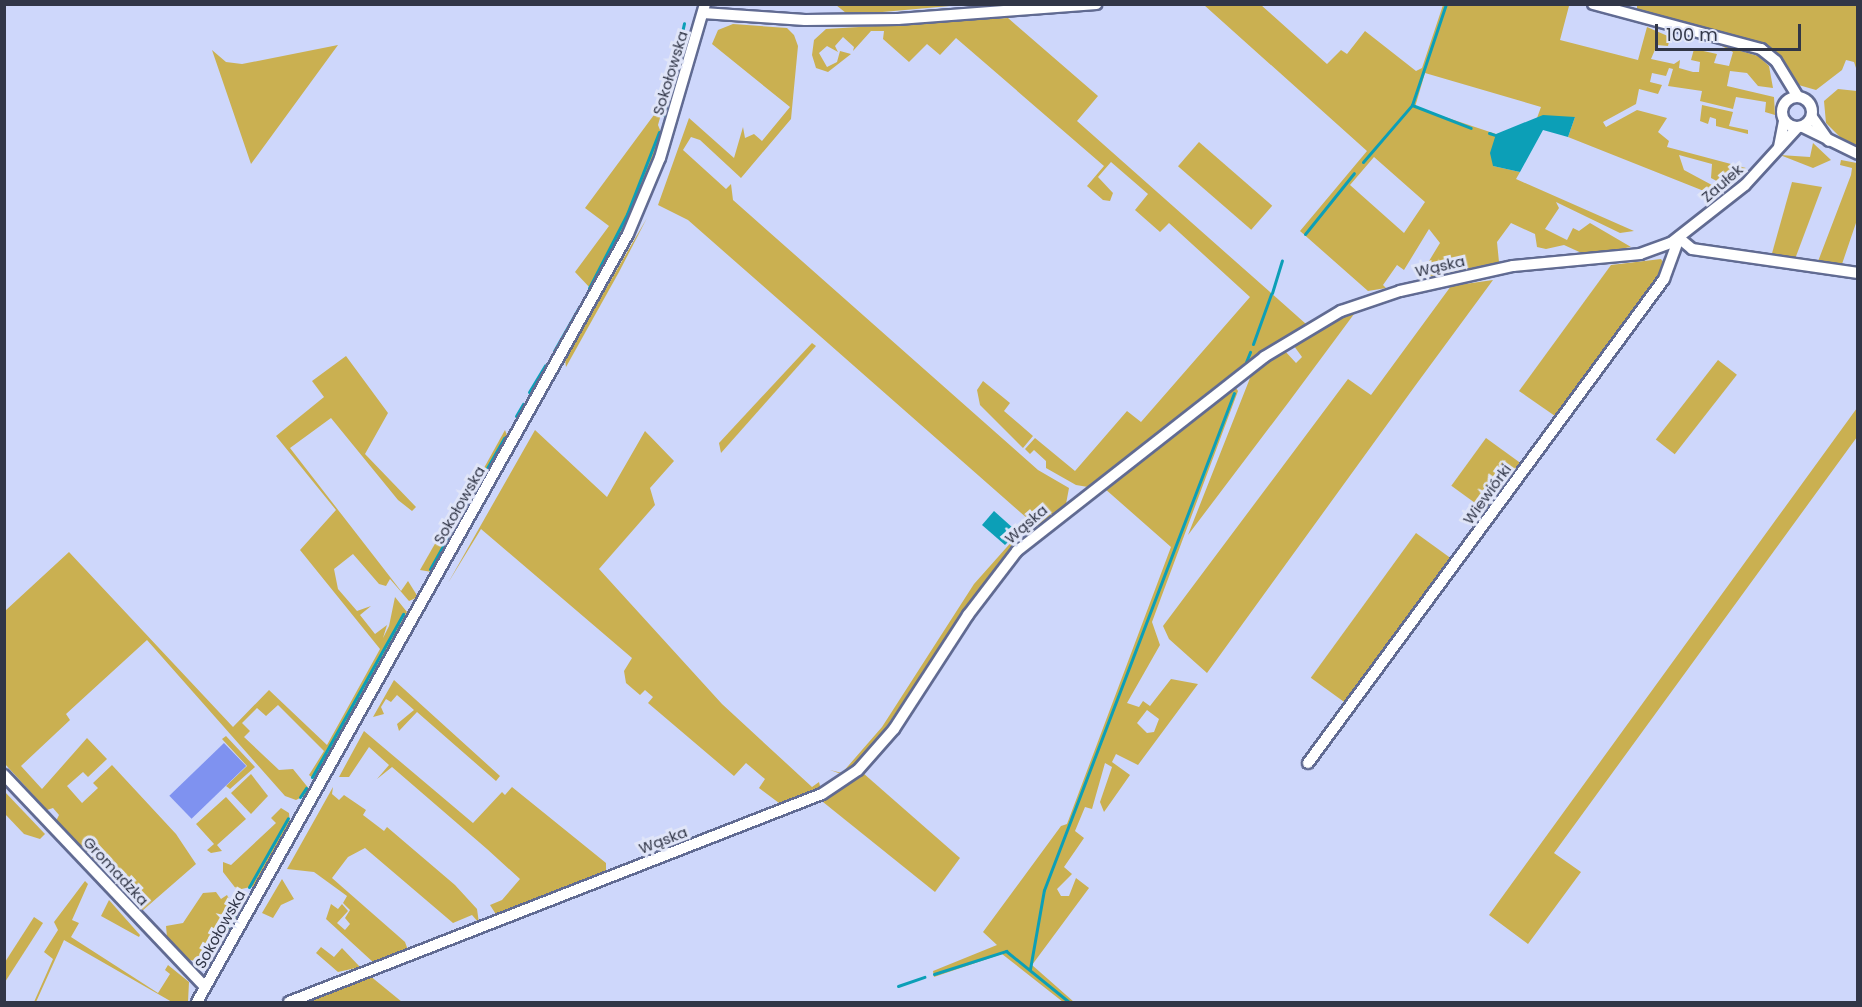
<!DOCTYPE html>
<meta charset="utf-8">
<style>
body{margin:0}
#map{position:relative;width:1862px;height:1007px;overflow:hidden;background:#ced7fb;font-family:Poppins,sans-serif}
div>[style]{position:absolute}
.green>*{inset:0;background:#cab051;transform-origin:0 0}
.water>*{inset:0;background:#0c9fb7}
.stream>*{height:3px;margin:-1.5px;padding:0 1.5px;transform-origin:1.5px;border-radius:1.5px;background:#0c9fb7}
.building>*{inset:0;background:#7f92f0;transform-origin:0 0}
.roads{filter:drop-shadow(2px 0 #616b92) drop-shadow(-2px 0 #616b92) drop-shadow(0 2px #616b92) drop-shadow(0 -2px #616b92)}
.minor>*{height:10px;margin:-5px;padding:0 5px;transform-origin:5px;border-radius:5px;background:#fff}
.minor>.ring{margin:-5px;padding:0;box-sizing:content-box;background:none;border:10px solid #fff;border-radius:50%}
span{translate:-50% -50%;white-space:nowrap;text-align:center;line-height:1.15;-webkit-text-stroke:6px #e0e5f8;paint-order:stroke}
.street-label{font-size:15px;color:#313647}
.frame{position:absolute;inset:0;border:6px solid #313647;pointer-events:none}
.scale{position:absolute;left:1655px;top:24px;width:146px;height:27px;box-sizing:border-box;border:3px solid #313647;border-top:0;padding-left:8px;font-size:18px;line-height:21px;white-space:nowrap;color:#313647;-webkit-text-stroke:4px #e0e5f8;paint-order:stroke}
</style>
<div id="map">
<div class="green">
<div style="clip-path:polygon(1637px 4px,1857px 5px,1857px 71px,1854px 62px,1846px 60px,1842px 70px,1816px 90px,1795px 84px,1779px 57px,1761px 44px,1637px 11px)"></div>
<div style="clip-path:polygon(836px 5px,961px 5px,860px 14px,846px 13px)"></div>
<div style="clip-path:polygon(evenodd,1204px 5px,1261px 5px,1327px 64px,1341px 50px,1347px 54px,1365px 31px,1416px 71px,1422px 68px,1443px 5px,1563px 5px,1569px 6px,1560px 40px,1638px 60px,1647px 27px,1670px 37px,1668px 46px,1657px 45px,1651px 59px,1674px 64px,1680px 60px,1679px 68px,1693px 72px,1699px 72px,1700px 62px,1691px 60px,1694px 49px,1717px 54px,1714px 63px,1729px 66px,1733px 52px,1720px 45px,1758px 56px,1769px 66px,1773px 88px,1758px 86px,1747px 73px,1730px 71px,1727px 86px,1774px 97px,1775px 115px,1765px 112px,1766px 102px,1736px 97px,1733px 109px,1700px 101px,1702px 91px,1668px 86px,1673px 69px,1669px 68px,1666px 76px,1652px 73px,1650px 82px,1662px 85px,1658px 94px,1639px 89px,1636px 104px,1603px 122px,1606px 127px,1637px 110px,1667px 118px,1658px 132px,1669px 141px,1667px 147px,1746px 168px,1728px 187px,1711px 178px,1712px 164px,1679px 155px,1684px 170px,1723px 191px,1719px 197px,1568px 137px,1575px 117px,1537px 118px,1541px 107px,1425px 73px,1415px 107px,1496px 134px,1493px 166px,1520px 172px,1516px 179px,1634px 231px,1620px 233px,1556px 202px,1559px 208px,1545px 229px,1567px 240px,1573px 228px,1579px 231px,1590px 223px,1631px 247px,1586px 255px,1564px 245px,1546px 249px,1537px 247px,1535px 234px,1511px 223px,1497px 242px,1499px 262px,1418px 279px,1440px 243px,1429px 229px,1404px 270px,1397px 265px,1383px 285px,1386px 288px,1368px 291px,1300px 231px,1367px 151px,1204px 5px,1374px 157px,1425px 202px,1404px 233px,1350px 185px,1374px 157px)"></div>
<div style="clip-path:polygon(1008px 18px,1098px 96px,1077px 121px,1306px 324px,1217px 385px,1088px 487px,1076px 485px,1046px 468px,1046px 461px,1034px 450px,1030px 454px,1025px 449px,1035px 438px,1075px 471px,1127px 411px,1141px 422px,1250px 297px,1169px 223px,1160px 232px,1135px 210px,1148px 194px,1111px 162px,1098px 177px,1113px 193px,1110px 201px,1103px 200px,1087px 186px,1104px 166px,956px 38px,940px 55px,927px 44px,909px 62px,883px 39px,884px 31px,871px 31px,853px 51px,854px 47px,843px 37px,835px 46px,838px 52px,827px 46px,819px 53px,827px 67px,837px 62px,840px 51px,851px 54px,828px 72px,816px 68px,812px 55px,814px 40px,826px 29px)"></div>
<div style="clip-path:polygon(733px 24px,787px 28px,794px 35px,798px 46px,791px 119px,741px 178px,700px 140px,691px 137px,683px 150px,726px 189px,731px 184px,733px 200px,1038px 470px,1069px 488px,1066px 504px,1037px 527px,688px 220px,658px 205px,689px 118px,734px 158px,743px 127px,745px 138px,754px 134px,762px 141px,790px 107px,712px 44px,718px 30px)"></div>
<div style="clip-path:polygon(338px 45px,251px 164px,212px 50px,226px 62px,242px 64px)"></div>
<div style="clip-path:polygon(1838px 89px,1857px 91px,1857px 146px,1846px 143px,1826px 123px,1824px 101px)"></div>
<div style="clip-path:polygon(665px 100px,658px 125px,662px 135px,635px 207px,591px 289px,575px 272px,609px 226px,585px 208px)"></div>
<div style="clip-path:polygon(1702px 105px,1733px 112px,1729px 126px,1748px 130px,1748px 134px,1716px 126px,1716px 119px,1710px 117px,1708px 124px,1700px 121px)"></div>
<div style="left:1199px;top:142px;width:97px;height:32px;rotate:41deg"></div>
<div style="clip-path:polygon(1813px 143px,1831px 160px,1813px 168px,1780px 155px,1810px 157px)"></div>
<div style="clip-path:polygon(1841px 160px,1857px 163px,1857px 220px,1841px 267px,1817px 264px,1851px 175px,1852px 168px,1840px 165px)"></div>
<div style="clip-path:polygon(1792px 182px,1822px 187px,1795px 259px,1771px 257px)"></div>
<div style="clip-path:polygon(647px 218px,619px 272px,566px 367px,565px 359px)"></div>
<div style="clip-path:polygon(1661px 259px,1666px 266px,1555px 416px,1519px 391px,1611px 265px)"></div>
<div style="clip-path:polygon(1493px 280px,1415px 386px,1207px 673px,1169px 639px,1163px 626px,1348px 379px,1371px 395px,1451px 286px)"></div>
<div style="clip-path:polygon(1360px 306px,1288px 403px,1188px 535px,1252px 373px,1285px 351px,1296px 363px,1302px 357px,1294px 346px)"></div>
<div style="clip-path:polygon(812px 343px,816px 346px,721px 453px,719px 443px)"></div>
<div style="clip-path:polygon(346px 356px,388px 413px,365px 454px,416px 507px,412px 511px,398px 500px,331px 418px,290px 448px,401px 591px,408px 581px,418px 597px,409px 601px,390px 579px,386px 586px,379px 584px,353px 554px,334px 569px,338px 589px,357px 611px,371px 606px,360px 615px,375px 634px,387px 625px,383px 638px,389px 626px,395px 597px,407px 612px,315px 780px,309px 775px,324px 751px,278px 705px,266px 716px,257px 708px,242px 723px,250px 731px,244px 737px,279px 770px,293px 769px,310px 790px,306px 795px,296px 800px,285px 796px,147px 640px,66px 714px,70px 720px,21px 766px,42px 789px,87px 738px,107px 759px,88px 777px,83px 772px,67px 786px,82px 803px,98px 788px,93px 783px,112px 765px,176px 834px,196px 864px,142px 911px,167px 937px,166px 926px,183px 923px,203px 893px,216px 892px,221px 899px,227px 895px,237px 915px,221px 947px,216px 944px,204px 961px,185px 960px,56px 821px,59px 815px,53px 808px,47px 810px,5px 764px,5px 611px,69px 552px,233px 727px,269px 690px,327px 745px,380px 649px,300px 550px,336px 510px,276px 436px,324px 397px,312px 381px)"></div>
<div style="left:1718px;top:360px;width:24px;height:101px;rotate:38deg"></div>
<div style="clip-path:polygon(983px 381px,1010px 403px,1004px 411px,1033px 436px,1023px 448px,980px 405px,977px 390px)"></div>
<div style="clip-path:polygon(evenodd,1234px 385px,1238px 391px,1152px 622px,1160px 645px,1127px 703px,1139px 707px,1143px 701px,1150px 706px,1171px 679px,1198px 684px,1138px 765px,1116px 754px,1112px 762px,1130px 775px,1104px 812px,1100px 802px,1112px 767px,1105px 763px,1092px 809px,1085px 807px,1075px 831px,1084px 838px,1064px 867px,1072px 874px,1057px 889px,1061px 896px,1069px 896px,1076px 878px,1089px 888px,1032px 965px,1074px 1002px,1063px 1002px,1002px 954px,934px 977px,933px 971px,997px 945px,983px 932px,1061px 826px,1067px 824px,1171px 547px,1104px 488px,1234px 385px,1147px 710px,1159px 719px,1154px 732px,1147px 733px,1137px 723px,1147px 710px)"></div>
<div style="clip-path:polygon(1857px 408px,1857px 437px,1554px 853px,1581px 872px,1528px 944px,1489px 915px)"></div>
<div style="clip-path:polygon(505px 430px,508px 438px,482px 485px,474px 486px)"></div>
<div style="clip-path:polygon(535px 430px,607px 497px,645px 431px,674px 461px,650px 488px,655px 505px,599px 569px,722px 704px,812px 787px,819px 782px,821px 790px,783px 806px,759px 788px,765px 779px,746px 763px,734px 776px,728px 771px,648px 703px,653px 697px,645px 690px,640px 695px,626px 683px,624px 671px,632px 658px,481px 529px,448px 583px)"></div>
<div style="left:1486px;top:438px;width:43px;height:59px;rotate:36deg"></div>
<div style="clip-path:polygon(468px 497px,472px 503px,432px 572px,420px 570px,461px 498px)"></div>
<div style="left:1416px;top:533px;width:43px;height:179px;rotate:36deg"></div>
<div style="clip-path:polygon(1014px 539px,1015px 547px,968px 604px,881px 735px,844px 775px,830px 770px,842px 773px,882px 727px,974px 584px)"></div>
<div style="clip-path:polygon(394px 680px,500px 776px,496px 781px,417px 712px,399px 731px,397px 724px,414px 710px,397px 695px,391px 702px,386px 699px,381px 707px,384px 714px,373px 717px)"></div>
<div style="clip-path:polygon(364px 731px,473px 823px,502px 792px,505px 795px,512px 787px,606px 863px,606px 872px,497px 916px,490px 905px,502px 900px,520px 879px,487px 849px,392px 767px,377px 779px,389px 765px,369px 747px,349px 777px,339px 777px)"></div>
<div style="clip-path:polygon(226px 736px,255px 767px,230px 789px,226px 786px,247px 766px,222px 739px)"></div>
<div style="clip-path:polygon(863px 773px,960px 858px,935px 892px,823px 802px)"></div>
<div style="clip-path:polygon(251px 774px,268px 796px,251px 814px,231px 793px)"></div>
<div style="clip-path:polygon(333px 787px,332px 794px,339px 800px,344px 795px,366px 810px,363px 815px,384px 831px,387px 827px,455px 885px,477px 909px,479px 923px,472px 915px,453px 923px,365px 848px,348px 857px,332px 878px,405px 942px,408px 950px,374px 963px,326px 919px,331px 904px,338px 909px,342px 904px,348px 911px,337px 923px,345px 930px,350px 924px,345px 918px,350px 910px,343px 903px,347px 896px,314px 872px,287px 869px)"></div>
<div style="clip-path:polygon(4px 791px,45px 834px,40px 839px,24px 834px,5px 814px)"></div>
<div style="clip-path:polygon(226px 797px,246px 819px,217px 845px,222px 851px,211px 853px,207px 850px,214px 844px,196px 824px)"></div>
<div style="clip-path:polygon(281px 808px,289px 813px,290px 824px,255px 886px,237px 890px,223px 872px,223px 862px,231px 865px,276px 823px,271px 818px)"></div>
<div style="clip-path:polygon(282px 879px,294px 899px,281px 905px,273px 918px,262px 913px)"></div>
<div style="clip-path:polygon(85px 881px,88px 884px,72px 920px,79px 923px,71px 937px,158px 993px,170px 974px,165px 970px,168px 965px,189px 982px,188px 1002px,172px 1002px,64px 940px,36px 1002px,34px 1002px,53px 959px,44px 952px,58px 930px,54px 922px)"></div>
<div style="clip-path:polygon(109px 900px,140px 935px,139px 937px,101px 916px)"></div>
<div style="clip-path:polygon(34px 917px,43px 923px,5px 982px,5px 962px)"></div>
<div style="clip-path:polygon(321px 947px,334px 957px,342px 948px,360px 967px,338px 972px,316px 953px)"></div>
<div style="clip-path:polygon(369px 975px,402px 1002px,305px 1002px,304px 1000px)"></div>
</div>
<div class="water">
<div style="clip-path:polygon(1543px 115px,1575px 117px,1568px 137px,1543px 130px,1520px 172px,1493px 166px,1490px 153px,1496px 134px)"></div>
<div style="clip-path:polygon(994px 511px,1013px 528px,1014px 536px,1005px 545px,982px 525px)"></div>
</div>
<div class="stream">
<div style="left:1412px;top:105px;width:63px;rotate:21.3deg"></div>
<div style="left:664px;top:115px;width:94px;rotate:-77.7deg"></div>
<div style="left:1489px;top:133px;width:6px;rotate:18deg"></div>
<div style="left:1363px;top:162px;width:75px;rotate:-49.3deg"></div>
<div style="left:1412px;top:105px;width:107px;rotate:-71.4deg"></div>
<div style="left:1305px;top:234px;width:78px;rotate:-51.2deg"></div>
<div style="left:589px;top:288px;width:83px;rotate:-62.8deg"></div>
<div style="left:627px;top:214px;width:88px;rotate:-68.7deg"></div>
<div style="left:1272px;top:293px;width:34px;rotate:-73deg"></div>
<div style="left:1253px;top:344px;width:53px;rotate:-70.2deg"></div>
<div style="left:554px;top:351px;width:51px;rotate:-60.4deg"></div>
<div style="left:1246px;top:362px;width:11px;rotate:-68deg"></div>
<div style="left:529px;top:392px;width:31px;rotate:-59deg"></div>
<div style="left:516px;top:416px;width:14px;rotate:-60deg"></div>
<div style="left:478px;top:484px;width:53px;rotate:-60.5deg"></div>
<div style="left:430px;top:569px;width:78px;rotate:-60.8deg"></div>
<div style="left:312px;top:777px;width:187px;rotate:-60.8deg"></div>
<div style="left:300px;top:797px;width:11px;rotate:-56deg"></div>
<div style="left:249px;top:887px;width:79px;rotate:-60.5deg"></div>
<div style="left:218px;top:942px;width:31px;rotate:-59deg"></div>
<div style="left:1030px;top:969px;width:80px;rotate:-80deg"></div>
<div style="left:1044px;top:890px;width:532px;rotate:-69.08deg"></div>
<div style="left:934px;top:974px;width:76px;rotate:-17.7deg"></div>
<div style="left:1006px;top:951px;width:81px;rotate:39deg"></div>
<div style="left:898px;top:986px;width:28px;rotate:-19deg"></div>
</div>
<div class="building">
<div style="left:224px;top:743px;width:32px;height:76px;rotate:46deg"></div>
</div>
<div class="roads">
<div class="minor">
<div style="left:1593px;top:4px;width:174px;rotate:15deg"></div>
<div style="left:1761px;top:49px;width:19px;rotate:39deg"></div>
<div style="left:1776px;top:61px;width:42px;rotate:58.6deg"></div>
<div style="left:703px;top:13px;width:102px;rotate:3.9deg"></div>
<div style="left:805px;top:20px;width:93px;rotate:-0.6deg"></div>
<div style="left:898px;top:19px;width:199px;rotate:-4.3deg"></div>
<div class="ring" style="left:1782px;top:97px;width:20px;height:20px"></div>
<div style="left:1812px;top:117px;width:29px;rotate:55deg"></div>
<div style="left:1803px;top:127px;width:61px;rotate:26.1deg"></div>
<div style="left:1779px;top:147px;width:26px;rotate:-79deg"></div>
<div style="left:1679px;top:238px;width:17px;rotate:40deg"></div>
<div style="left:1692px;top:249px;width:168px;rotate:8.2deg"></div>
<div style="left:1308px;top:763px;width:601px;rotate:-53.66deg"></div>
<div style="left:1664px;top:279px;width:44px;rotate:-69.9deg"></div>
<div style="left:4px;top:775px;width:292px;rotate:46.5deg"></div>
<div style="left:197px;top:1002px;width:881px;rotate:-60.7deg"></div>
<div style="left:628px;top:234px;width:82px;rotate:-67.2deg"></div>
<div style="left:660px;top:158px;width:160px;rotate:-73.7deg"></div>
<div style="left:289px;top:1002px;width:572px;rotate:-21.32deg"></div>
<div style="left:822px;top:794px;width:43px;rotate:-33.7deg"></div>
<div style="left:858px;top:770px;width:55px;rotate:-48.7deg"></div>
<div style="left:894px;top:729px;width:136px;rotate:-57deg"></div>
<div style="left:968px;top:615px;width:81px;rotate:-52.6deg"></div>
<div style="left:1017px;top:551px;width:314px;rotate:-38.1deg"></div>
<div style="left:1264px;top:357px;width:90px;rotate:-30.9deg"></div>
<div style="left:1341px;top:311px;width:62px;rotate:-18.7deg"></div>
<div style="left:1400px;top:291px;width:116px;rotate:-12.5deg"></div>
<div style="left:1513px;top:266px;width:128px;rotate:-5.4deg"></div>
<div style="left:1640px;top:254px;width:33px;rotate:-20deg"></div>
<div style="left:1671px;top:243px;width:94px;rotate:-38.1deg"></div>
<div style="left:1745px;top:185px;width:77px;rotate:-47.6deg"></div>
</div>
</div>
<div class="street-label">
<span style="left:670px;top:73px;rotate:-73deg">Sokołowska</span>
<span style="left:1722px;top:183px;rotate:-41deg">Zaułek</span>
<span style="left:1440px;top:266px;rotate:-13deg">Wąska</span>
<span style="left:1487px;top:494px;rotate:-54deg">Wiewiórki</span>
<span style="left:459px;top:505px;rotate:-60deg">Sokołowska</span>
<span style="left:1026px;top:524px;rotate:-41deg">Wąska</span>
<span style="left:663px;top:840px;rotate:-21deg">Wąska</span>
<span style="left:116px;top:871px;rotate:47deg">Gromadzka</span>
<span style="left:220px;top:929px;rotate:-61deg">Sokołowska</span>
</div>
<div class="frame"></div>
<div class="scale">100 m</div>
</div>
